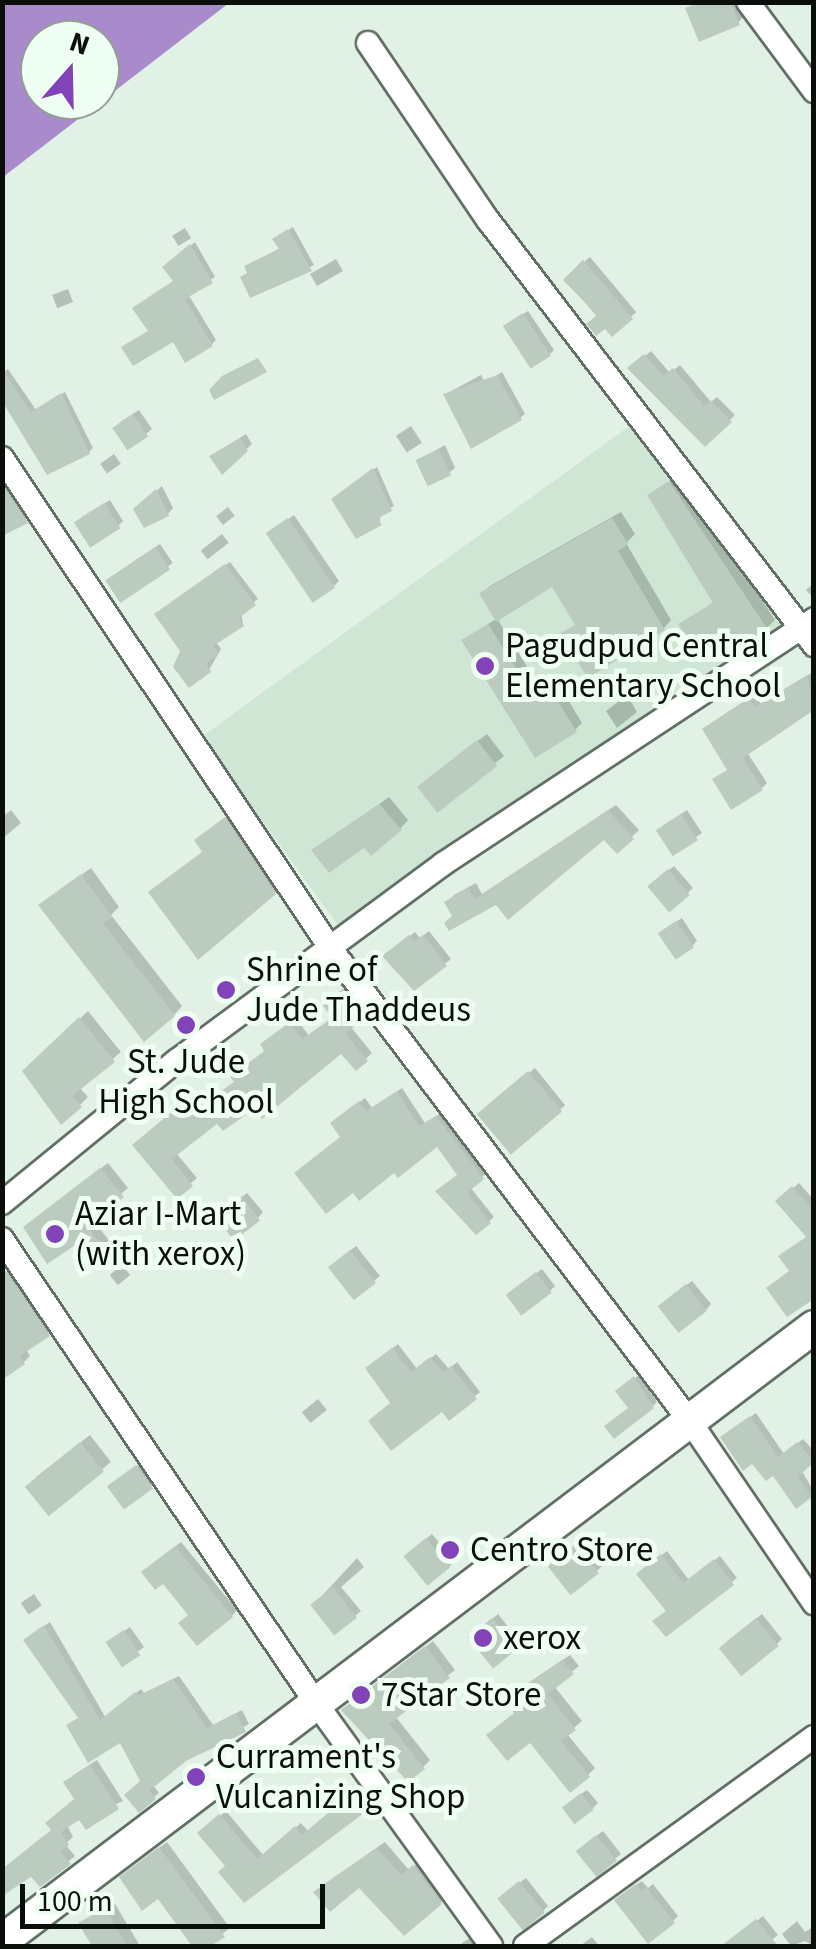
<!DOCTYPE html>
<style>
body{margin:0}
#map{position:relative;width:816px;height:1949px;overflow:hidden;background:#e2f1e5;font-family:"Source Sans 3",sans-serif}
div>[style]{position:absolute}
.built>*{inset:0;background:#d0e6d5;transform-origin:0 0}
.water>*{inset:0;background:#a98acb}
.shadow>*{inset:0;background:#0003;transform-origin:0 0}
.building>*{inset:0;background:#bccbbf;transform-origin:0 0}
.roads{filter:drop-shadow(2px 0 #626f65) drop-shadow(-2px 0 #626f65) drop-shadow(0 2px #626f65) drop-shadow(0 -2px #626f65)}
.street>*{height:22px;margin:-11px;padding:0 11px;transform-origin:11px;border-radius:11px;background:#fff}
.secondary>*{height:32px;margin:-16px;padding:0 16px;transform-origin:16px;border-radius:16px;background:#fff}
.dots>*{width:28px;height:28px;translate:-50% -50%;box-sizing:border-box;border:5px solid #effef2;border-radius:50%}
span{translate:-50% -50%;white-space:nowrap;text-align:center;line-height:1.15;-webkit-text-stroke:10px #effef2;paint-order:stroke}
.poi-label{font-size:35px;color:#0a0f0b}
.left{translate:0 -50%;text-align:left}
.frame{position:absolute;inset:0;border:5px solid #0a0f0b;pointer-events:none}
.north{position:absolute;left:20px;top:20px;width:100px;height:100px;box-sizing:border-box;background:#effef2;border:2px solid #939e96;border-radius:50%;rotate:20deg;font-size:28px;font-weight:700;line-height:40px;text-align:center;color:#0a0f0b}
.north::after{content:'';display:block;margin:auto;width:35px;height:45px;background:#8243b9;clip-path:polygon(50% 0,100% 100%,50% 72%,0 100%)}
.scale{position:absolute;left:20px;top:1884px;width:305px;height:45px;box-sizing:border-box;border:5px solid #0a0f0b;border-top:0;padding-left:12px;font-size:30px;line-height:35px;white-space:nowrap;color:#0a0f0b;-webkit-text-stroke:8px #effef2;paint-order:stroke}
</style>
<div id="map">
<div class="built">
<div style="left:635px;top:422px;width:255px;height:536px;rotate:54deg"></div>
</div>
<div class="water">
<div style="clip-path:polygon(evenodd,3px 2px,229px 2px,229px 3px,3px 177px,3px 2px,40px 40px,100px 40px,100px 100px,40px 100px,40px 40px)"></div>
</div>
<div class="shadow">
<div style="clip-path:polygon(725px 2px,737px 2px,743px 17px,738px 23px)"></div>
<div style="clip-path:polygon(293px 227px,314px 265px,251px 294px,251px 263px,281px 248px,279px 236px)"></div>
<div style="left:185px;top:228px;width:12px;height:15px;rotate:59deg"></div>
<div style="clip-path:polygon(195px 242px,215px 277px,188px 294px,216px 340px,212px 344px,150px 330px,175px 281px,169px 264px)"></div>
<div style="left:590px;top:257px;width:72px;height:33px;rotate:50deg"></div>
<div style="left:336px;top:259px;width:14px;height:30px;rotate:60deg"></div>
<div style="left:68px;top:289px;width:14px;height:17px;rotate:69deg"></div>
<div style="clip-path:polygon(528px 311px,554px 350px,550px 354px,510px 322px)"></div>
<div style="clip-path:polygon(651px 351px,670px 373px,680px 365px,711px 402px,717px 397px,735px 415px,706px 444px,631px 368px)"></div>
<div style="clip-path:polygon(8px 369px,36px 410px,65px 392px,93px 448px,89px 452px,2px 400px,2px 373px)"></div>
<div style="clip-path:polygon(502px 372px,525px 414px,520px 418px,446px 394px,481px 375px,485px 383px)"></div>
<div style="clip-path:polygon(139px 410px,152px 429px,146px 434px,120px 422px)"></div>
<div style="left:411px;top:426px;width:20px;height:18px;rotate:57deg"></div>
<div style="clip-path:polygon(246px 434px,252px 444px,222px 472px,218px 452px)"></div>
<div style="clip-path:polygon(445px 445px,455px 468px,449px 473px,418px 460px)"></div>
<div style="left:114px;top:454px;width:12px;height:17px;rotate:55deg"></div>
<div style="clip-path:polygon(377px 467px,394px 506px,380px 514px,380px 523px,337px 497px)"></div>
<div style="clip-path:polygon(2px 475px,30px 517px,2px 534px)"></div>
<div style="clip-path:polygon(679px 475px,775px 620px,767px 628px,682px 625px,715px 601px,650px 495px)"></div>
<div style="clip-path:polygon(162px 486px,173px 508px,168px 514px,136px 509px)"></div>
<div style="clip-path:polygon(110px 500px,123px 521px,118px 526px,82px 517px)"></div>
<div style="left:228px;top:507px;width:11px;height:15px;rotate:52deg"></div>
<div style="clip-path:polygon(621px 512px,635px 534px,626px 543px,671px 620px,664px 628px,563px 635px,577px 623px,553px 584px,498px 620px,541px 689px,556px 680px,582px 723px,575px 730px,465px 640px,497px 618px,482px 594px,490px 586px)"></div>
<div style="clip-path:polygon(294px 515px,339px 581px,334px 586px,275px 529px)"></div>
<div style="left:222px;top:534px;width:11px;height:27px;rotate:52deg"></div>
<div style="left:160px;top:544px;width:23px;height:57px;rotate:56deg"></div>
<div style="clip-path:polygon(230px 562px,258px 599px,241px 613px,243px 624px,216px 642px,221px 649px,209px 670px,183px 651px,161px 611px)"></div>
<div style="clip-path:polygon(814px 583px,814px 599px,806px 590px)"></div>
<div style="clip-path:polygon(813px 672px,814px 708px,747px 752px,767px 783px,762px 788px,730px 769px,710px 724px,755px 694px,761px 704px)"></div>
<div style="clip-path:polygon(627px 695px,637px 712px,617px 728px,606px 711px)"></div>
<div style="clip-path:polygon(487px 734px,504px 756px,438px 809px,429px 778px)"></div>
<div style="clip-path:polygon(389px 797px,408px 820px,400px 829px,365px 844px,315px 850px)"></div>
<div style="clip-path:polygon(616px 805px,639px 830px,617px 851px,604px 837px,455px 916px,447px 902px,454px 895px,476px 883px,482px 894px)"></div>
<div style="clip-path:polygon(11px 810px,21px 823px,2px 839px,2px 817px)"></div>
<div style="clip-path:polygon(687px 810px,702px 833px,674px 853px,664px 825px)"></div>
<div style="clip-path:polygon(234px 812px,283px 885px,275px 893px,205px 851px,205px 833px)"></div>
<div style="clip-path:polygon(674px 866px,693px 888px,670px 909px,655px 881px)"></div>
<div style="clip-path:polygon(91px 868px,119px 907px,111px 915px,182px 1006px,174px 1015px,50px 897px)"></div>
<div style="clip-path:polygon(682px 918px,697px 941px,692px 946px,666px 928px)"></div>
<div style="clip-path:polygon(429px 931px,451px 959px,414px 987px,390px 951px,415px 932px,420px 938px)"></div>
<div style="clip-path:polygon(349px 985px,369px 1011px,350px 1026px,372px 1053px,356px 1068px,342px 1050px,255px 1105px,218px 1120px,176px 1153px,197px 1178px,177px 1195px,141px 1139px,193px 1096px,201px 1106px,236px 1081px,267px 1050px,269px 1039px,297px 1019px,309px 1036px,334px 1017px,331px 999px)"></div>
<div style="clip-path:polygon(88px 1011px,121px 1052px,79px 1087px,88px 1097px,80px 1105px,26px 1071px)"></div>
<div style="left:535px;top:1068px;width:48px;height:65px;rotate:51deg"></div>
<div style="clip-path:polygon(402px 1088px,425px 1123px,441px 1113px,487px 1173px,470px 1187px,494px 1217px,476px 1232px,459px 1174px,438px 1143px,343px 1136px,338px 1119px,365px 1098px,372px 1108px)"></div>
<div style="clip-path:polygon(108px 1163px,128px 1188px,92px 1218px,110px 1242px,104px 1249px,33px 1221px)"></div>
<div style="clip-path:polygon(799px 1183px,814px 1200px,814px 1296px,791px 1271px,787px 1252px,808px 1236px,778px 1202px)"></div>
<div style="clip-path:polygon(247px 1193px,263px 1212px,258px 1218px,223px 1212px)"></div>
<div style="clip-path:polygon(356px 1246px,380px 1276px,374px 1281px,336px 1262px)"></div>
<div style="left:122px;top:1265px;width:13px;height:16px;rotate:51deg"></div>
<div style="clip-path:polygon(14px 1268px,54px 1328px,26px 1349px,30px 1356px,24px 1362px,2px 1371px,2px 1275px)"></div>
<div style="clip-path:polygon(542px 1269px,555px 1286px,550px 1291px,514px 1291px)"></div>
<div style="clip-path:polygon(692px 1281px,711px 1304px,706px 1310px,665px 1301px)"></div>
<div style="clip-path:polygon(398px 1344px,417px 1369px,436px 1354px,449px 1369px,457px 1362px,480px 1392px,449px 1417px,442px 1408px,393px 1403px,373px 1363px)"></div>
<div style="clip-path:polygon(639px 1375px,657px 1402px,653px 1406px,622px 1388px)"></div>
<div style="left:318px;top:1399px;width:14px;height:21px;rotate:51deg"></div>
<div style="clip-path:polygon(756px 1413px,784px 1454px,803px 1439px,814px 1451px,814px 1462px,802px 1471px,814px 1492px,796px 1505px,773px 1473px,728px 1433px)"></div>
<div style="clip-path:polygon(90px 1435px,111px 1462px,49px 1512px,36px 1477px)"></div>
<div style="clip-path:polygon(142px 1462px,156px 1481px,151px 1486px,116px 1482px)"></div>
<div style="clip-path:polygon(432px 1534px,454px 1561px,449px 1567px,411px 1551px)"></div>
<div style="clip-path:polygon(582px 1540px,602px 1566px,597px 1571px,556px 1561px)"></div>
<div style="clip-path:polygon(181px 1542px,237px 1610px,232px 1616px,190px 1615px,149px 1567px)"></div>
<div style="clip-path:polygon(667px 1551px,689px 1580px,720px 1556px,737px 1578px,666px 1634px,669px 1610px,644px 1569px)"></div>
<div style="clip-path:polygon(357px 1558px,364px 1567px,341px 1587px,361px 1611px,336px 1632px,319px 1599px)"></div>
<div style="left:34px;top:1594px;width:14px;height:16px;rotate:56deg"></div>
<div style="clip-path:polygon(498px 1614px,520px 1642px,515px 1647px,477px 1632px)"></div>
<div style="clip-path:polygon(762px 1614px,782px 1639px,777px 1644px,726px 1642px)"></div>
<div style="clip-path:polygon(50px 1622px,106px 1718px,141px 1689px,144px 1693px,179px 1676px,213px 1725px,242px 1710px,249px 1724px,185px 1759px,153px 1785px,159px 1793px,139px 1809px,143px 1781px,121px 1740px,80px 1717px,31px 1635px)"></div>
<div style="clip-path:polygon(130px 1627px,144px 1647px,123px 1663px,114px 1638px)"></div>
<div style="clip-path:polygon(433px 1641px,455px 1670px,395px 1716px,430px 1760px,423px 1767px,373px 1733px,367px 1738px,345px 1710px)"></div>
<div style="clip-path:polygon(570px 1655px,579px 1666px,554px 1686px,582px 1721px,567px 1734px,595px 1768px,588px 1775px,530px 1739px,513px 1694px)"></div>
<div style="clip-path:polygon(97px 1760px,123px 1801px,67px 1825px,73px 1837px,65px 1844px,75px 1856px,40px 1884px,54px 1829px,77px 1799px,72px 1776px)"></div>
<div style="clip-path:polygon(359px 1789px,371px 1803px,366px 1808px,244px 1899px,206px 1828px,226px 1811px,263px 1855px,301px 1823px,308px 1831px)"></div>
<div style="clip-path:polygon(587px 1790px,598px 1803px,593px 1808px,570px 1802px)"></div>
<div style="clip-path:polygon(603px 1831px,621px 1854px,595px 1874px,583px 1846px)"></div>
<div style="clip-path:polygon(167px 1842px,230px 1928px,207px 1946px,195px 1946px,159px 1896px,129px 1871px)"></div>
<div style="clip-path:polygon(385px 1842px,409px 1870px,421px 1860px,448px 1895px,441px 1902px,359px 1884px,323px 1885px)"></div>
<div style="clip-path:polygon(526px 1878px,548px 1906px,543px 1911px,505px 1894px)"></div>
<div style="clip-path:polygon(642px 1881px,648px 1888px,653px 1884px,678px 1916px,673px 1921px,622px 1895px)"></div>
<div style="clip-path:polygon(114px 1902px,140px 1946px,95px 1946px,82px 1924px)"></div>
<div style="clip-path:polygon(763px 1916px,778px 1935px,764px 1946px,737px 1946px,732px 1941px)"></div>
<div style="clip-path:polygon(797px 1921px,805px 1932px,814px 1926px,814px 1946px,805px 1941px,791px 1946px,782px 1934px)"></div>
<div style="clip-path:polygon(474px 1935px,487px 1946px,458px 1946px)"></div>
<div style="clip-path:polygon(592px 1937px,599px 1946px,580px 1946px)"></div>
</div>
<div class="building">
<div style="clip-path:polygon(700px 2px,730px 2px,740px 25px,699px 42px,685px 8px)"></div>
<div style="clip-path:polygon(288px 229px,312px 271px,250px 298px,240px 277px,247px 273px,244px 266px,279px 249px,272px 239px)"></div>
<div style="clip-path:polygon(190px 244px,213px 283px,185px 299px,213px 346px,185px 363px,173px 342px,133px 366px,121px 347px,148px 331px,132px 308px,173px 281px,162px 267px)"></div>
<div style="clip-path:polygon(583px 260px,633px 319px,612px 337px,605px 329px,596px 336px,586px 324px,597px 315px,563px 280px)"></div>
<div style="left:523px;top:313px;width:51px;height:24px;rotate:57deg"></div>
<div style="clip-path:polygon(644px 354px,663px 376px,673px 368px,704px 406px,710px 400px,732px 422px,705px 447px,627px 368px)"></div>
<div style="clip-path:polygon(258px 358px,267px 372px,214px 400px,209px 390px,222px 376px)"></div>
<div style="clip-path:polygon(2px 369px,31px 412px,61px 393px,90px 454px,47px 475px,2px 401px)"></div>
<div style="clip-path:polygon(497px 375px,522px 420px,471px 449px,443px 394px)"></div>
<div style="left:133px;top:414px;width:27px;height:25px;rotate:56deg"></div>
<div style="clip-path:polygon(240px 438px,248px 451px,222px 475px,209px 456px)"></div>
<div style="left:439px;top:449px;width:29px;height:26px;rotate:65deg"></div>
<div style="clip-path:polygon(373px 468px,392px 511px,378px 518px,382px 525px,356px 539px,331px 499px)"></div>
<div style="clip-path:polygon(669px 481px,768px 630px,739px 648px,728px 630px,695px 651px,678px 624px,713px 603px,647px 495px)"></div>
<div style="clip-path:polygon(5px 489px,28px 523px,2px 536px,2px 491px)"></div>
<div style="clip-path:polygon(156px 489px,169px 516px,144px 528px,133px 509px)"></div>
<div style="left:104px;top:503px;width:30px;height:36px;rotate:57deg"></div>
<div style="left:288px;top:518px;width:84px;height:27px;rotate:56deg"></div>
<div style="clip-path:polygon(612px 518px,628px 544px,618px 551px,665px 630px,588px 678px,559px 634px,575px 625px,552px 587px,496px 622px,479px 593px)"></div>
<div style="left:155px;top:547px;width:27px;height:60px;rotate:56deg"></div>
<div style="clip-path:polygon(225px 564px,256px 605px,239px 618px,244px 626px,213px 646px,219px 654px,206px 664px,211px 672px,189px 688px,173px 667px,180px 651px,154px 614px)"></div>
<div style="clip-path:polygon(488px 624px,533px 695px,548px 686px,577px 732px,535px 758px,461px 640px)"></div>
<div style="clip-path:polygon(807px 675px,814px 710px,743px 758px,763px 790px,731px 810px,712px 779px,727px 770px,702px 729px,749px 698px,755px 707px)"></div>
<div style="left:477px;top:740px;width:33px;height:76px;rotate:52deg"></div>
<div style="clip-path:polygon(379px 804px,402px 830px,371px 856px,364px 848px,329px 873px,311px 850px)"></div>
<div style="clip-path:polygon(608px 810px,634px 839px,617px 854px,604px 840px,508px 920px,496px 905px,449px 931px,444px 923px,452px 916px,444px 902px,468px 888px,475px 899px)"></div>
<div style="left:681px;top:814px;width:31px;height:30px;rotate:57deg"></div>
<div style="clip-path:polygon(225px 817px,276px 894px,198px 960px,148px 892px,202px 852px,194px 840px)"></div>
<div style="left:668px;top:869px;width:34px;height:27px;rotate:50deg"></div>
<div style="clip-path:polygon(81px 874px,112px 917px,103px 923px,175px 1016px,144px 1042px,38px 905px)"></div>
<div style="left:676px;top:921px;width:32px;height:22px;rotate:56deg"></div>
<div style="clip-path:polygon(409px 935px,414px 941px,423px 935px,447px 966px,414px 991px,382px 956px)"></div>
<div style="clip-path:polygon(343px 989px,365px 1018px,345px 1033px,368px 1061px,356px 1071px,341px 1054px,262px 1119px,254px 1109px,223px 1131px,217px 1124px,172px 1159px,193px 1186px,177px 1199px,132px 1145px,186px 1100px,194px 1110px,234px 1082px,230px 1077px,264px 1051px,260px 1044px,290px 1022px,302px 1039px,332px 1018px,322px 1004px)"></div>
<div style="clip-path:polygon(79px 1017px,115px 1062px,72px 1096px,82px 1107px,61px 1125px,22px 1071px)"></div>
<div style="left:528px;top:1071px;width:53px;height:67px;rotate:50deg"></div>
<div style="clip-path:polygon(397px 1091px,419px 1126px,436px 1116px,484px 1179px,467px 1193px,491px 1223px,476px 1235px,435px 1191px,457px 1175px,437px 1147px,398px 1178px,394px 1173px,359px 1201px,353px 1193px,326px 1214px,294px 1173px,340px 1137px,330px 1123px,359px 1101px,366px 1111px)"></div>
<div style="clip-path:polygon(100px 1168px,124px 1197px,86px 1226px,106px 1251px,92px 1262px,77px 1244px,47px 1264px,23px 1227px)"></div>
<div style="clip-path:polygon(792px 1186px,814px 1211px,814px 1246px,775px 1201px)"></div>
<div style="left:241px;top:1196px;width:31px;height:33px;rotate:52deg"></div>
<div style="clip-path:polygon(806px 1237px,814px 1248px,814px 1299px,787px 1317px,766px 1288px,789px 1271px,778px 1256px)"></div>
<div style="left:350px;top:1250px;width:42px;height:28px;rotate:52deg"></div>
<div style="clip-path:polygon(2px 1266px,50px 1336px,20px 1356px,25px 1364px,2px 1380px)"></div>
<div style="left:536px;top:1272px;width:26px;height:38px;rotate:53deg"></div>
<div style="left:686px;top:1284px;width:34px;height:36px;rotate:52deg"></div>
<div style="clip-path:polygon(392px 1348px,411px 1372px,430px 1357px,443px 1372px,451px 1366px,477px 1399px,449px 1421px,442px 1412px,391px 1451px,368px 1421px,390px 1403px,365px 1368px)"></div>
<div style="clip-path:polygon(634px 1376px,654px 1408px,614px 1439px,604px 1426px,628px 1408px,615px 1391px)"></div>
<div style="clip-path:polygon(750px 1416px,778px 1457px,797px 1442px,814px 1462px,798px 1477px,812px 1497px,796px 1509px,773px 1476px,766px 1481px,752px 1464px,743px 1471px,720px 1437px)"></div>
<div style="left:80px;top:1442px;width:38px;height:71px;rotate:51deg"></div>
<div style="left:136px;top:1465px;width:29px;height:36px;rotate:54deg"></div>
<div style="left:426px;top:1538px;width:38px;height:29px;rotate:51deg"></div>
<div style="left:576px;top:1544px;width:37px;height:36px;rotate:52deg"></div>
<div style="clip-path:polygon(175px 1546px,233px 1617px,197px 1646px,178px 1623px,188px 1615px,163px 1584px,155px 1590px,141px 1572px)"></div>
<div style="clip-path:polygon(661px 1554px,683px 1583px,714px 1559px,734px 1585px,666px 1637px,652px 1621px,666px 1611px,636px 1574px)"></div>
<div style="left:333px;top:1587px;width:39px;height:29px;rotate:52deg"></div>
<div style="left:492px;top:1618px;width:40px;height:31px;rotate:51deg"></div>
<div style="left:756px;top:1618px;width:36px;height:48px;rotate:51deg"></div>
<div style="clip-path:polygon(44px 1625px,100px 1720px,135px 1692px,138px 1696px,173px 1679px,207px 1728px,236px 1713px,246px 1732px,186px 1761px,149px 1791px,156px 1799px,139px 1813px,124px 1795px,140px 1781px,120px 1743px,88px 1763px,66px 1725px,78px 1718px,23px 1640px)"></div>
<div style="left:124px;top:1630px;width:30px;height:22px;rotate:57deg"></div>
<div style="clip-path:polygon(425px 1646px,450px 1678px,389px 1724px,425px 1769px,408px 1782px,341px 1710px)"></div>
<div style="clip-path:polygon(562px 1660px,574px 1674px,548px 1694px,576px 1730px,561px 1741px,590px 1777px,570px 1793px,530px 1743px,507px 1761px,486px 1735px,514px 1713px,503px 1700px)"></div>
<div style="clip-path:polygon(90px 1765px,119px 1809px,86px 1830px,79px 1820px,61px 1832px,69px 1845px,60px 1852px,71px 1864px,40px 1887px,31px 1877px,2px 1896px,2px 1869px,51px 1830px,45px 1823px,74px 1799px,63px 1782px)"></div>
<div style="clip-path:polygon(353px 1792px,368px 1810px,244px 1903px,218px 1872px,225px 1866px,197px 1833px,219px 1814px,257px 1859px,295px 1826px,302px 1835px)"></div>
<div style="left:581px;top:1793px;width:21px;height:24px;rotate:53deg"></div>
<div style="left:596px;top:1835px;width:33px;height:26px;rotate:51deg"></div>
<div style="clip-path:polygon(159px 1847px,225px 1937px,211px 1946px,192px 1946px,158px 1899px,142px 1911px,119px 1877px)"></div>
<div style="clip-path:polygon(377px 1848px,401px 1875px,413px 1865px,442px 1904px,404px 1936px,359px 1888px,330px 1912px,313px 1892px)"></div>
<div style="left:519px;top:1881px;width:41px;height:28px;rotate:51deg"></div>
<div style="clip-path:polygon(636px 1884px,641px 1891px,646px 1887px,675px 1923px,648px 1944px,614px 1900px)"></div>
<div style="clip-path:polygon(105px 1908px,127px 1946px,92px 1946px,78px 1923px)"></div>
<div style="clip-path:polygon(756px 1919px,778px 1946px,721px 1946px)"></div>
</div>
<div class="roads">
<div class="street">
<div style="left:748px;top:2px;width:111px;rotate:53.4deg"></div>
<div style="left:368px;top:43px;width:214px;rotate:55.9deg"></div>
<div style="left:488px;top:220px;width:536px;rotate:52.51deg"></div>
<div style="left:2px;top:458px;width:591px;rotate:56.18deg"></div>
<div style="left:331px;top:949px;width:592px;rotate:52.76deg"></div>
<div style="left:689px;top:1420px;width:222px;rotate:55.7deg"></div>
<div style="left:2px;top:1203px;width:225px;rotate:-39.2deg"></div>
<div style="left:176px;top:1061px;width:332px;rotate:-36.4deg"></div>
<div style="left:443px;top:864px;width:445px;rotate:-33.4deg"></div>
<div style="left:2px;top:1239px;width:560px;rotate:55.91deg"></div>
<div style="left:316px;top:1703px;width:299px;rotate:54.2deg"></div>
<div style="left:525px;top:1946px;width:357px;rotate:-35.9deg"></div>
</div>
<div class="secondary">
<div style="left:2px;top:1941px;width:1018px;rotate:-37.1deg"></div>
</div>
</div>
<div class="dots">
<div style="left:485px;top:666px;background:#8243b9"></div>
<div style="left:226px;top:990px;background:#8243b9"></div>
<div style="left:186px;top:1025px;background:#8243b9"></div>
<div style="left:55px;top:1234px;background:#8243b9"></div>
<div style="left:450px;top:1550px;background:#8243b9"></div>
<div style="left:483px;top:1638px;background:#8243b9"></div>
<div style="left:361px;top:1695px;background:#8243b9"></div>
<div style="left:196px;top:1777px;background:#8243b9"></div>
</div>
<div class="poi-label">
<span class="left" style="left:505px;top:666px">Pagudpud Central<br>Elementary School</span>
<span class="left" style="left:246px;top:990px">Shrine of<br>Jude Thaddeus</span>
<span style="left:186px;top:1082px">St. Jude<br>High School</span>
<span class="left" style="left:75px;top:1234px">Aziar I-Mart<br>(with xerox)</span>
<span class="left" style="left:470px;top:1550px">Centro Store</span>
<span class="left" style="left:503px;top:1638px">xerox</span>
<span class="left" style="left:381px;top:1695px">7Star Store</span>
<span class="left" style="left:216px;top:1777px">Currament's<br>Vulcanizing Shop</span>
</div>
<div class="frame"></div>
<div class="north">N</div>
<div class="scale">100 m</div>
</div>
